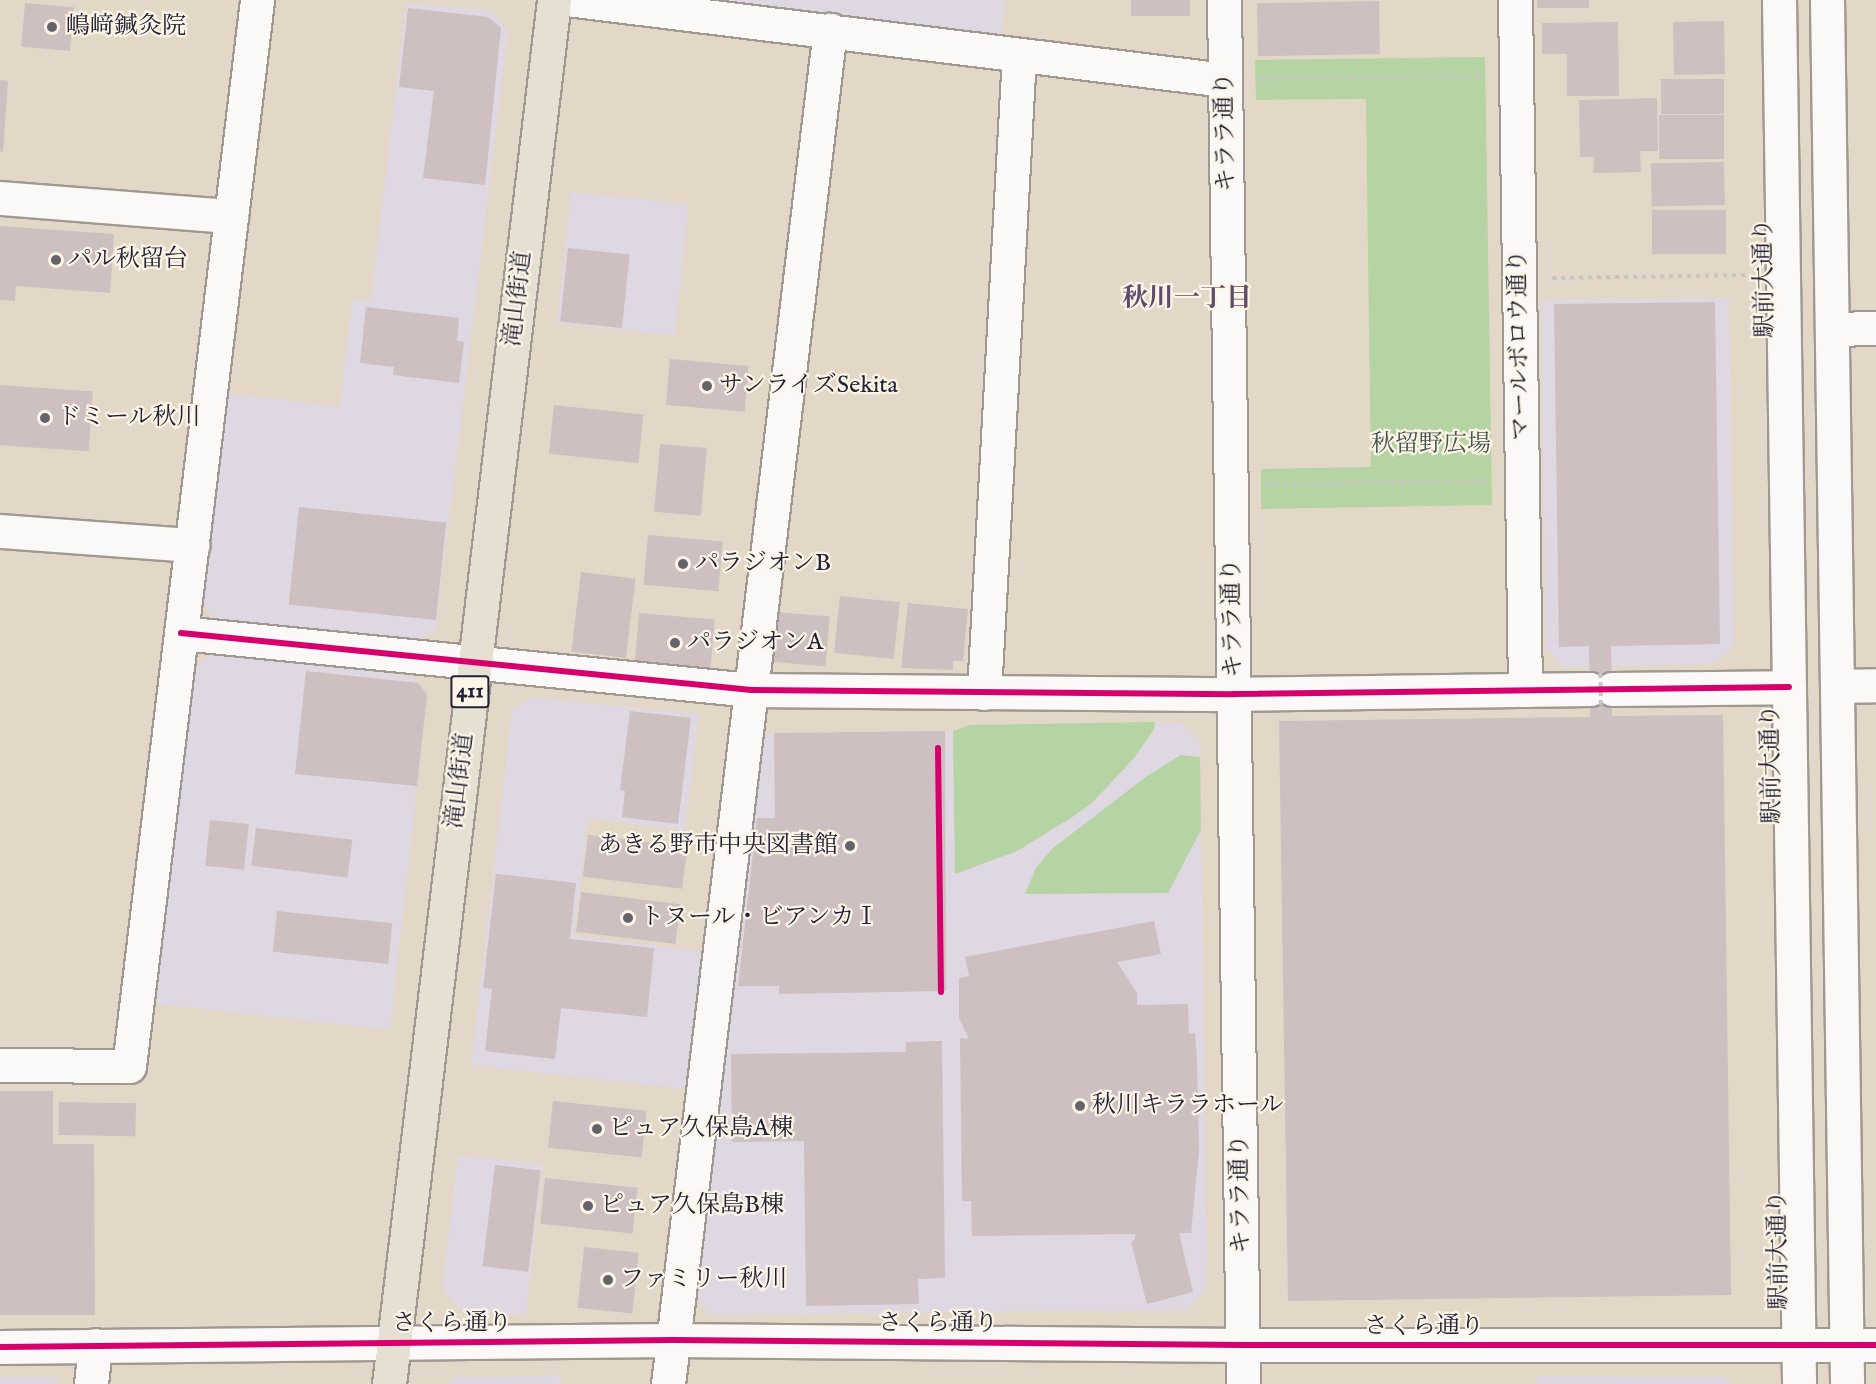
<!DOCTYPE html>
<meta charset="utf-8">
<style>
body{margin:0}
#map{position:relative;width:1876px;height:1384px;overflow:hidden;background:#e3d8c7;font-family:"IM FELL English","Noto Serif JP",serif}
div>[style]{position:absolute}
.built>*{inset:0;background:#dfd7e1;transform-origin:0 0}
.green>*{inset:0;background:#b5d3a3}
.building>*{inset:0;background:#cebfc0;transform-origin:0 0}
.path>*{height:4px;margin-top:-2px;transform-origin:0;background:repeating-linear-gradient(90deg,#c7c5c3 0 4.5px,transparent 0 9px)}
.roads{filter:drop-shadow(2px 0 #9f9992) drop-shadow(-2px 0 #9f9992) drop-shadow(0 2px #9f9992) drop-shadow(0 -2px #9f9992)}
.minor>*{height:33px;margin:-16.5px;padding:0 16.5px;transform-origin:16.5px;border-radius:16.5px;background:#fbf9f7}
.highway>*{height:33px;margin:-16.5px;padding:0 16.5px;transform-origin:16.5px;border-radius:16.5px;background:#e6e0d3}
.path-bridge>*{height:4px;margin-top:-2px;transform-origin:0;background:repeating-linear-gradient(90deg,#c7c5c3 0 4.5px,transparent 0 9px)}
.cycleway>*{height:6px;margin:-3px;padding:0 3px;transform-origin:3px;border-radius:3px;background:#d6006c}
.dots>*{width:16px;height:16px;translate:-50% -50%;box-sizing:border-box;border:3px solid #fcf5e5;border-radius:50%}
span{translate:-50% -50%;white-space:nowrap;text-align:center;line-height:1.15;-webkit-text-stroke:4.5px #fcf5e5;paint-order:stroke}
.shield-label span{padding:2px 4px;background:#fcf5e5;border:2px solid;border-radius:4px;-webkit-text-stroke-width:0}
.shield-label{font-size:22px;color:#22223b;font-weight:700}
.poi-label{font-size:24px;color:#22223b}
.left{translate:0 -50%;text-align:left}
.right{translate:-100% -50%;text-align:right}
.street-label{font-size:24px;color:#22223b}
.park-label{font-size:24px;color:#435652}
.neighbourhood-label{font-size:26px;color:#5e4c6c;font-weight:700}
</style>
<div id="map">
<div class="built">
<div style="clip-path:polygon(713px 0,1005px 0,1001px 35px)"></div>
<div style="clip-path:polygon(406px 3px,490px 10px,508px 30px,436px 629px,411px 644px,218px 622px,202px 602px,227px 393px,340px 407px,352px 299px,371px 301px)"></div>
<div style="left:571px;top:192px;width:118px;height:132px;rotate:6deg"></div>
<div style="clip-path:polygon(1729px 298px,1734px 646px,1714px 664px,1564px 667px,1546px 648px,1541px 300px)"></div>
<div style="clip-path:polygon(214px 652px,412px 676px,427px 695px,390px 1030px,153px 1003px,193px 668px)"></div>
<div style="clip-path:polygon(531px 697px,699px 714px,685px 830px,588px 818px,574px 936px,702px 951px,686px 1089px,471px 1065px,512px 711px)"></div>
<div style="clip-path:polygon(1181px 722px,1200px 741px,1207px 1289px,1186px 1310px,709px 1315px,693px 1294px,761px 738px,767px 733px,774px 733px,953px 731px,970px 725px)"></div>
<div style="clip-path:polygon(458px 1155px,543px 1164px,526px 1314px,465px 1314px,442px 1290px)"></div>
<div style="clip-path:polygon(561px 1376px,560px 1384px,446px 1384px,455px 1377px)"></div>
<div style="clip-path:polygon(1537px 1376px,1724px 1377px,1732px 1384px,1537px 1384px)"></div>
<div style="left:0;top:1377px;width:57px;height:7px"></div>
</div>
<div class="green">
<div style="clip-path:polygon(1485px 57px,1492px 505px,1261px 509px,1261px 469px,1371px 467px,1369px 329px,1366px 99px,1256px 100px,1255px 60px)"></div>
<div style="clip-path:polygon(1155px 722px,1154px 729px,1134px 758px,1092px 803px,1071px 818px,1017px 851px,955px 874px,953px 731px,970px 725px)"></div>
<div style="clip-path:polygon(1181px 755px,1200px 757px,1201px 830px,1168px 893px,1025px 894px,1036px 868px,1052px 849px,1147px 776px)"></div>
</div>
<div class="building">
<div style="left:1131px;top:0;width:59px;height:16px"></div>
<div style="left:1537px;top:0;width:52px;height:8px"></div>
<div style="left:1379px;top:1px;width:53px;height:122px;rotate:89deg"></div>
<div style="left:25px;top:3px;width:49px;height:44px;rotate:5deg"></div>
<div style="clip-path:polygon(408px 8px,488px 17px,501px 28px,485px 185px,423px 178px,434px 91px,399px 87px)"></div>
<div style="left:1724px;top:21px;width:53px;height:51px;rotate:89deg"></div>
<div style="clip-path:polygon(1618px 22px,1619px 96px,1567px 96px,1567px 54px,1542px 54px,1542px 23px)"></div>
<div style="left:1661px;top:79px;width:63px;height:35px"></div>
<div style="clip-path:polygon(0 80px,8px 81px,3px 152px,0 151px)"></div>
<div style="clip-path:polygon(1657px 98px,1658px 151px,1640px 151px,1641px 172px,1593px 173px,1594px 157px,1580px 157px,1579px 100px)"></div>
<div style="left:1724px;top:115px;width:44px;height:65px;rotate:90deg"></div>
<div style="left:1724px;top:162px;width:43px;height:73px;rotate:89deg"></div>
<div style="left:1726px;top:210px;width:44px;height:74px;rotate:90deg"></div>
<div style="clip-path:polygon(0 226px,114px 234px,110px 293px,16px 286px,15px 301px,0 300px)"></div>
<div style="left:568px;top:248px;width:62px;height:74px;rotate:6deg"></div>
<div style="clip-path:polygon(1715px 302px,1720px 644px,1611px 646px,1612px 689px,1612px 716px,1723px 715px,1731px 1295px,1288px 1301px,1279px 721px,1590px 717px,1589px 646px,1559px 647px,1554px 304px)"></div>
<div style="clip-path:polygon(366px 307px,459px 318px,457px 341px,464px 342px,459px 383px,393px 375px,394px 367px,360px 363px)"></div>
<div style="left:670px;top:359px;width:79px;height:46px;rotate:5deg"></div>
<div style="left:0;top:385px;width:93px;height:60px;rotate:4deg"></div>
<div style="left:554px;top:405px;width:90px;height:49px;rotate:6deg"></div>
<div style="left:660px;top:444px;width:47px;height:68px;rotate:5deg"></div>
<div style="left:299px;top:507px;width:148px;height:98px;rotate:6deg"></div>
<div style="left:648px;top:535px;width:75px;height:50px;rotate:5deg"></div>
<div style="left:581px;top:572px;width:55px;height:80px;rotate:7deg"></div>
<div style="left:840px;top:596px;width:60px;height:57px;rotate:6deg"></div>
<div style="clip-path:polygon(908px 603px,968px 609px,963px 661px,953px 661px,953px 670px,901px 668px)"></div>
<div style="left:777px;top:612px;width:53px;height:50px;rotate:5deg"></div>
<div style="left:639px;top:613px;width:76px;height:52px;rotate:5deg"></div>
<div style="clip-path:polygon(306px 671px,418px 683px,427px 695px,417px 786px,295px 774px)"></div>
<div style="clip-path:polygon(630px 711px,691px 718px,678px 824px,622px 817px,625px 791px,620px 790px)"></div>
<div style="clip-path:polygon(945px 731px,946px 991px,779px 994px,779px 986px,738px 986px,757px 818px,775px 818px,774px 733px)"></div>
<div style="left:210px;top:820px;width:39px;height:46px;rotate:6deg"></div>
<div style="left:256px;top:828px;width:97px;height:38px;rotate:7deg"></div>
<div style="left:588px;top:835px;width:100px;height:42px;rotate:7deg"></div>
<div style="clip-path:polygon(496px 874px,576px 883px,570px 939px,654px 948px,647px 1017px,561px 1008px,555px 1059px,485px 1051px,492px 989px,483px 988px)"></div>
<div style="left:581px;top:892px;width:100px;height:40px;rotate:7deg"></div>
<div style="left:277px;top:911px;width:116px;height:41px;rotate:6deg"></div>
<div style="clip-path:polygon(1154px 921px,1161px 954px,1117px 962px,1137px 993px,1137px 1005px,1188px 1004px,1189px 1034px,1195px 1033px,1197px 1060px,1199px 1150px,1191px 1233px,1179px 1233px,1193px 1292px,1147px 1304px,1131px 1242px,1135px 1239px,1135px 1234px,972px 1236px,971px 1201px,962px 1201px,960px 1038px,969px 1039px,959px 1018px,959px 978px,969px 976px,965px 957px)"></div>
<div style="clip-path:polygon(942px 1041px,945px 1278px,918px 1279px,919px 1304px,806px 1306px,804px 1141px,732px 1142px,731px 1054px,906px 1052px,906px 1042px)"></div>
<div style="clip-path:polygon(0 1091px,53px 1091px,53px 1144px,94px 1144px,95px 1315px,0 1315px)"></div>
<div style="left:553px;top:1101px;width:94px;height:47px;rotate:6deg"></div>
<div style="left:59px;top:1102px;width:77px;height:33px;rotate:1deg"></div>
<div style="left:495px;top:1165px;width:46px;height:102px;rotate:7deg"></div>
<div style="left:545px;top:1178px;width:93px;height:46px;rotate:6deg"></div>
<div style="left:584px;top:1247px;width:55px;height:61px;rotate:6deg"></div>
</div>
<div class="path">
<div style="left:1259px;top:79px;width:223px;rotate:-0.8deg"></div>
<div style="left:1552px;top:278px;width:197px;rotate:-0.9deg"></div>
<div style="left:1265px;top:484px;width:224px;rotate:-0.8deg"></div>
<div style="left:926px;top:731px;width:17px;rotate:90deg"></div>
<div style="left:938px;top:748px;width:17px;rotate:-87deg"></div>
<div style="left:927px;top:843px;width:30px;rotate:90deg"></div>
</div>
<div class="roads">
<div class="minor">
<div style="left:575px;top:0;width:655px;rotate:7.02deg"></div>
<div style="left:1224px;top:0;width:1384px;rotate:89.21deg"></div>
<div style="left:1515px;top:0;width:690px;rotate:89.17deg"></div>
<div style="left:1779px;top:0;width:1384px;rotate:89.17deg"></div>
<div style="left:1827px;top:0;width:1384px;rotate:89.17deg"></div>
<div style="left:0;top:198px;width:232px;rotate:4.5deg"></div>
<div style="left:1832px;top:329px;width:44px;rotate:-1.3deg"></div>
<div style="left:0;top:531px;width:193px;rotate:4.2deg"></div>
<div style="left:181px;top:633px;width:573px;rotate:5.71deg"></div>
<div style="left:751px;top:690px;width:483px;rotate:0.5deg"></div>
<div style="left:1234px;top:694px;width:356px;rotate:-0.8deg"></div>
<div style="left:1837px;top:686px;width:39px;rotate:-1deg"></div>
<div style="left:1612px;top:689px;width:177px;rotate:-0.6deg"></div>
<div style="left:984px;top:693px;width:639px;rotate:-86.86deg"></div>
<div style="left:0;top:1065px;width:129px;rotate:0.4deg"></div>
<div style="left:129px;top:1066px;width:1074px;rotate:-83.15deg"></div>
<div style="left:0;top:1347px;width:673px;rotate:-0.6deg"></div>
<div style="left:673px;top:1340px;width:570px;rotate:0.5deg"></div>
<div style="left:1243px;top:1345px;width:633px"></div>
<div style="left:91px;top:1384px;width:39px;rotate:-84deg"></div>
<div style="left:668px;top:1384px;width:1364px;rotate:-83.18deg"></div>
</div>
<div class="highway">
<div style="left:389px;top:1384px;width:1394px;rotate:-83.2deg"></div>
</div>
</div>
<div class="path-bridge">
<div style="left:1600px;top:646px;width:70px;rotate:89.2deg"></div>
</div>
<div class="cycleway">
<div style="left:181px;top:633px;width:573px;rotate:5.71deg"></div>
<div style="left:751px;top:690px;width:483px;rotate:0.5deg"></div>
<div style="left:1234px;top:694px;width:555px;rotate:-0.72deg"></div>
<div style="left:938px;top:748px;width:244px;rotate:89.3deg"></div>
<div style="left:0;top:1347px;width:673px;rotate:-0.6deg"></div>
<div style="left:673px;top:1340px;width:570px;rotate:0.5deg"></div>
<div style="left:1243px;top:1345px;width:633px"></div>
</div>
<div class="dots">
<div style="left:52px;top:27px;background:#66626c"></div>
<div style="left:56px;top:260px;background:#66626c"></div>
<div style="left:707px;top:386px;background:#66626c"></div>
<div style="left:45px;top:418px;background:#66626c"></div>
<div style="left:683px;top:564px;background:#66626c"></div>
<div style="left:675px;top:643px;background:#66626c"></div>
<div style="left:850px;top:846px;background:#66626c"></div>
<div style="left:628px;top:918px;background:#66626c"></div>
<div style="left:1080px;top:1106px;background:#66626c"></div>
<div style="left:597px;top:1129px;background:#66626c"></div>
<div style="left:588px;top:1206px;background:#66626c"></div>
<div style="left:608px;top:1280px;background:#66626c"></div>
</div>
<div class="shield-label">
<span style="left:470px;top:692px">411</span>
</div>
<div class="poi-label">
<span class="left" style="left:66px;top:27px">嶋﨑鍼灸院</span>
<span class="left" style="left:68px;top:260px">パル秋留台</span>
<span class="left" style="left:719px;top:386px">サンライズSekita</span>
<span class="left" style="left:57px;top:418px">ドミール秋川</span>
<span class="left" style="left:695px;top:564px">パラジオンB</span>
<span class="left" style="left:687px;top:643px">パラジオンA</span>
<span class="right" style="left:838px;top:846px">あきる野市中央図書館</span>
<span class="left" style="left:640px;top:918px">トヌール・ビアンカⅠ</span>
<span class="left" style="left:1092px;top:1106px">秋川キララホール</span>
<span class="left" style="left:609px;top:1129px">ピュア久保島A棟</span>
<span class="left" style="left:600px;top:1206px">ピュア久保島B棟</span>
<span class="left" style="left:620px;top:1280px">ファミリー秋川</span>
</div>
<div class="street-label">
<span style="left:1226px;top:132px;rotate:-91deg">キララ通り</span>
<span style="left:1765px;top:278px;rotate:-91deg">駅前大通り</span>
<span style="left:518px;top:299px;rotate:-83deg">滝山街道</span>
<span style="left:1520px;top:345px;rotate:-91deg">マールボロウ通り</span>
<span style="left:1233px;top:618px;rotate:-91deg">キララ通り</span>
<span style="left:1772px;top:764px;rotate:-91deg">駅前大通り</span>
<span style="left:460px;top:781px;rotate:-83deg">滝山街道</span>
<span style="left:1241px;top:1194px;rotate:-91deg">キララ通り</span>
<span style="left:1779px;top:1250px;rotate:-91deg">駅前大通り</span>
<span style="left:452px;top:1324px">さくら通り</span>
<span style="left:938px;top:1324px">さくら通り</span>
<span style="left:1424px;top:1327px">さくら通り</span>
</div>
<div class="park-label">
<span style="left:1431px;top:445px">秋留野広場</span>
</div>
<div class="neighbourhood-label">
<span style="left:1187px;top:299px">秋川一丁目</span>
</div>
</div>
